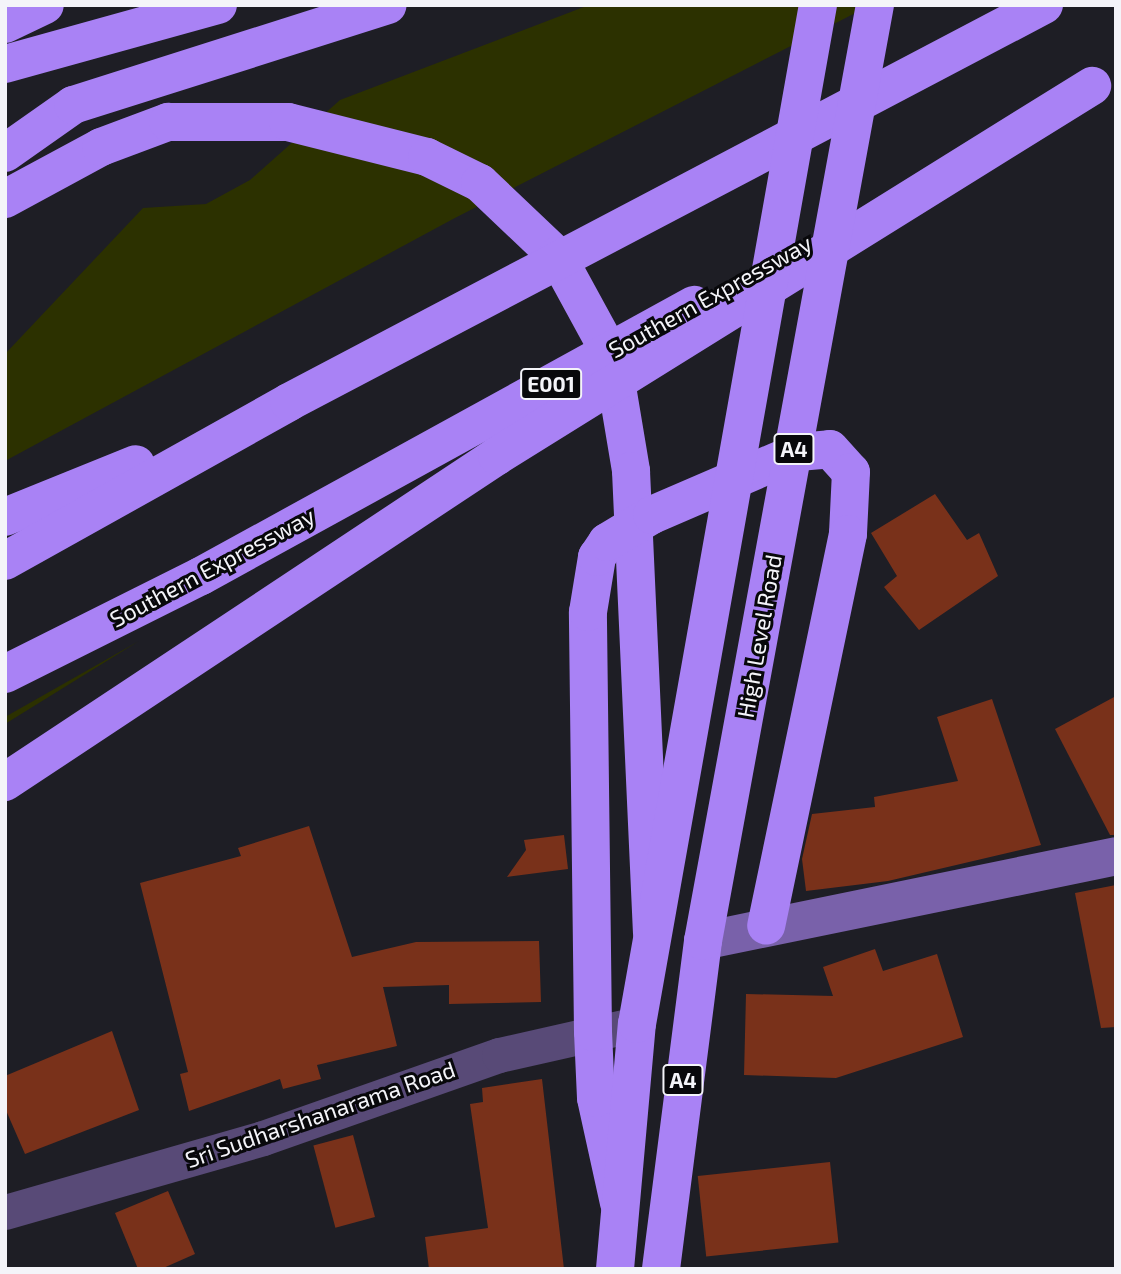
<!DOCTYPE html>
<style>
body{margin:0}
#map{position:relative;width:1121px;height:1274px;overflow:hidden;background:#1e1e25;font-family:"Exo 2",sans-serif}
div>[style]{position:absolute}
.green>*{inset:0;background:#2c3100}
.building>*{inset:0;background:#79311a;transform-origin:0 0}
.street>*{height:35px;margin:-17.5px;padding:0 17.5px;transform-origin:17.5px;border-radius:17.5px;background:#584a77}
.secondary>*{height:38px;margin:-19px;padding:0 19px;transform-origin:19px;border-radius:19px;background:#7961aa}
.highway>*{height:38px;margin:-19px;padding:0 19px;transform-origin:19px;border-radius:19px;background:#a982f5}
span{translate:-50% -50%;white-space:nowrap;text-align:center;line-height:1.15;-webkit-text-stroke:6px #08080b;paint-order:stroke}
.shield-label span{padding:2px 5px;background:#08080b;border:2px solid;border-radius:5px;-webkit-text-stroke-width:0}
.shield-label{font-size:21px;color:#f4f4f9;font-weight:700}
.street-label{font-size:23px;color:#f4f4f9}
.frame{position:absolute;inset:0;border:7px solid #f4f4f9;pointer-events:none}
</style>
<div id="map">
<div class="green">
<div style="clip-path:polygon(589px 5px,871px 5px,453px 219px,5px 461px,5px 354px,143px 208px,206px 204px,250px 180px,340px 100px)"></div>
<div style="clip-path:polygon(139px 641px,5px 724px,5px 717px)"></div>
</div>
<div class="building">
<div style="clip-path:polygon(935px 494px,967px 540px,979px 533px,998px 576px,919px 630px,884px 587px,897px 576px,871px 533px)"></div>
<div style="clip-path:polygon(1116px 696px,1116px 835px,1110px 835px,1055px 729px)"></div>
<div style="clip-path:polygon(992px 699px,1041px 845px,888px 881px,806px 891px,802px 859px,812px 814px,875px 807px,874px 797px,958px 781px,937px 717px)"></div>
<div style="clip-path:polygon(309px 826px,352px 957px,416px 942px,539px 941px,541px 1002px,449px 1004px,449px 985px,383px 987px,397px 1046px,317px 1065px,321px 1079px,283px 1089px,280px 1079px,189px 1111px,180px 1074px,188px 1072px,140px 883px,241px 856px,238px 848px)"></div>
<div style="clip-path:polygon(564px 835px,568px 869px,507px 877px,526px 850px,524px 840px)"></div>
<div style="clip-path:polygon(1116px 885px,1116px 1027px,1101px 1028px,1075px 893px)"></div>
<div style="clip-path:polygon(875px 949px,883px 971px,937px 954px,963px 1037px,836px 1078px,744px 1075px,746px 994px,833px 996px,823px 967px)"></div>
<div style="clip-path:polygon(112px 1031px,139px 1110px,25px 1154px,5px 1108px,5px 1076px)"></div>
<div style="clip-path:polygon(542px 1079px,564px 1269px,429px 1269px,425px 1237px,488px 1228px,470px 1104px,483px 1102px,482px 1088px)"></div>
<div style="left:353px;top:1135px;width:85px;height:41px;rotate:75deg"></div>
<div style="left:830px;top:1162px;width:81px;height:133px;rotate:84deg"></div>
<div style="clip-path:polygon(168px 1191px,195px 1254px,161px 1269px,138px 1269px,115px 1213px)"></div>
</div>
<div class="street">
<div style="left:5px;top:1212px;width:268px;rotate:-16deg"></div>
<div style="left:263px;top:1138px;width:250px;rotate:-19.4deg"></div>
<div style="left:499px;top:1055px;width:141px;rotate:-12.7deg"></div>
</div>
<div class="secondary">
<div style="left:703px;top:941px;width:422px;rotate:-11.6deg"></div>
</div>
<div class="highway">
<div style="left:5px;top:24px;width:44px;rotate:-25.4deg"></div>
<div style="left:5px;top:64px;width:221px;rotate:-15.5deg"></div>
<div style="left:5px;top:153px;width:83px;rotate:-35.2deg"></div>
<div style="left:73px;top:105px;width:330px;rotate:-17.6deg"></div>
<div style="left:5px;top:199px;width:109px;rotate:-28.4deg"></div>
<div style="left:101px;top:147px;width:72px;rotate:-20.5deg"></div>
<div style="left:168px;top:122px;width:120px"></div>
<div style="left:288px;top:122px;width:143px;rotate:14.1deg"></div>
<div style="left:427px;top:157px;width:59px;rotate:26.1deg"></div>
<div style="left:480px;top:183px;width:106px;rotate:43.5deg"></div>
<div style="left:557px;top:256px;width:115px;rotate:61.4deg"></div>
<div style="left:612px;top:357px;width:116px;rotate:80.5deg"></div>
<div style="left:631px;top:471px;width:462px;rotate:87.4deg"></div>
<div style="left:5px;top:517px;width:141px;rotate:-22deg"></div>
<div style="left:5px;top:561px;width:325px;rotate:-29.2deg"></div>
<div style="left:289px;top:402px;width:853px;rotate:-27.74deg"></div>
<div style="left:5px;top:674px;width:219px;rotate:-26.6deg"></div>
<div style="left:201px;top:576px;width:563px;rotate:-28.8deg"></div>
<div style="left:5px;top:782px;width:590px;rotate:-33.53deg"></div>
<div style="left:497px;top:456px;width:701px;rotate:-31.88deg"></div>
<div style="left:619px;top:1203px;width:107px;rotate:-102.4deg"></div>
<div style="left:596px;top:1098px;width:66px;rotate:-92.6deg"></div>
<div style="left:593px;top:1032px;width:420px;rotate:-90.7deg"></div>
<div style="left:588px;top:612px;width:56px;rotate:-80.7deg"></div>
<div style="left:597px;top:557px;width:18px;rotate:-56deg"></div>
<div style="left:607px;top:542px;width:52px;rotate:-31deg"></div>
<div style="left:652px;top:515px;width:159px;rotate:-23.3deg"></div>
<div style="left:798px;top:452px;width:32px;rotate:-5deg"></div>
<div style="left:830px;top:449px;width:31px;rotate:48deg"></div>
<div style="left:851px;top:472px;width:62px;rotate:92.8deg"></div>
<div style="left:848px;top:534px;width:400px;rotate:101.8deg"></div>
<div style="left:615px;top:1269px;width:246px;rotate:-84.9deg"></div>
<div style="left:637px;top:1024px;width:1035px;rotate:-79.93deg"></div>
<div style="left:661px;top:1269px;width:331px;rotate:-82.7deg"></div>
<div style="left:703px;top:941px;width:952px;rotate:-79.59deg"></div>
</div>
<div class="shield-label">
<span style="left:551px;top:384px">E001</span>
<span style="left:794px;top:449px">A4</span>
<span style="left:683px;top:1080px">A4</span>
</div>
<div class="street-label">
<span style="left:710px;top:296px;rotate:-29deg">Southern Expressway</span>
<span style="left:212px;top:567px;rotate:-28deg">Southern Expressway</span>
<span style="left:759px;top:636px;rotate:-80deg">High Level Road</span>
<span style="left:320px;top:1114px;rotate:-19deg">Sri Sudharshanarama Road</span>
</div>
<div class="frame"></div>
</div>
